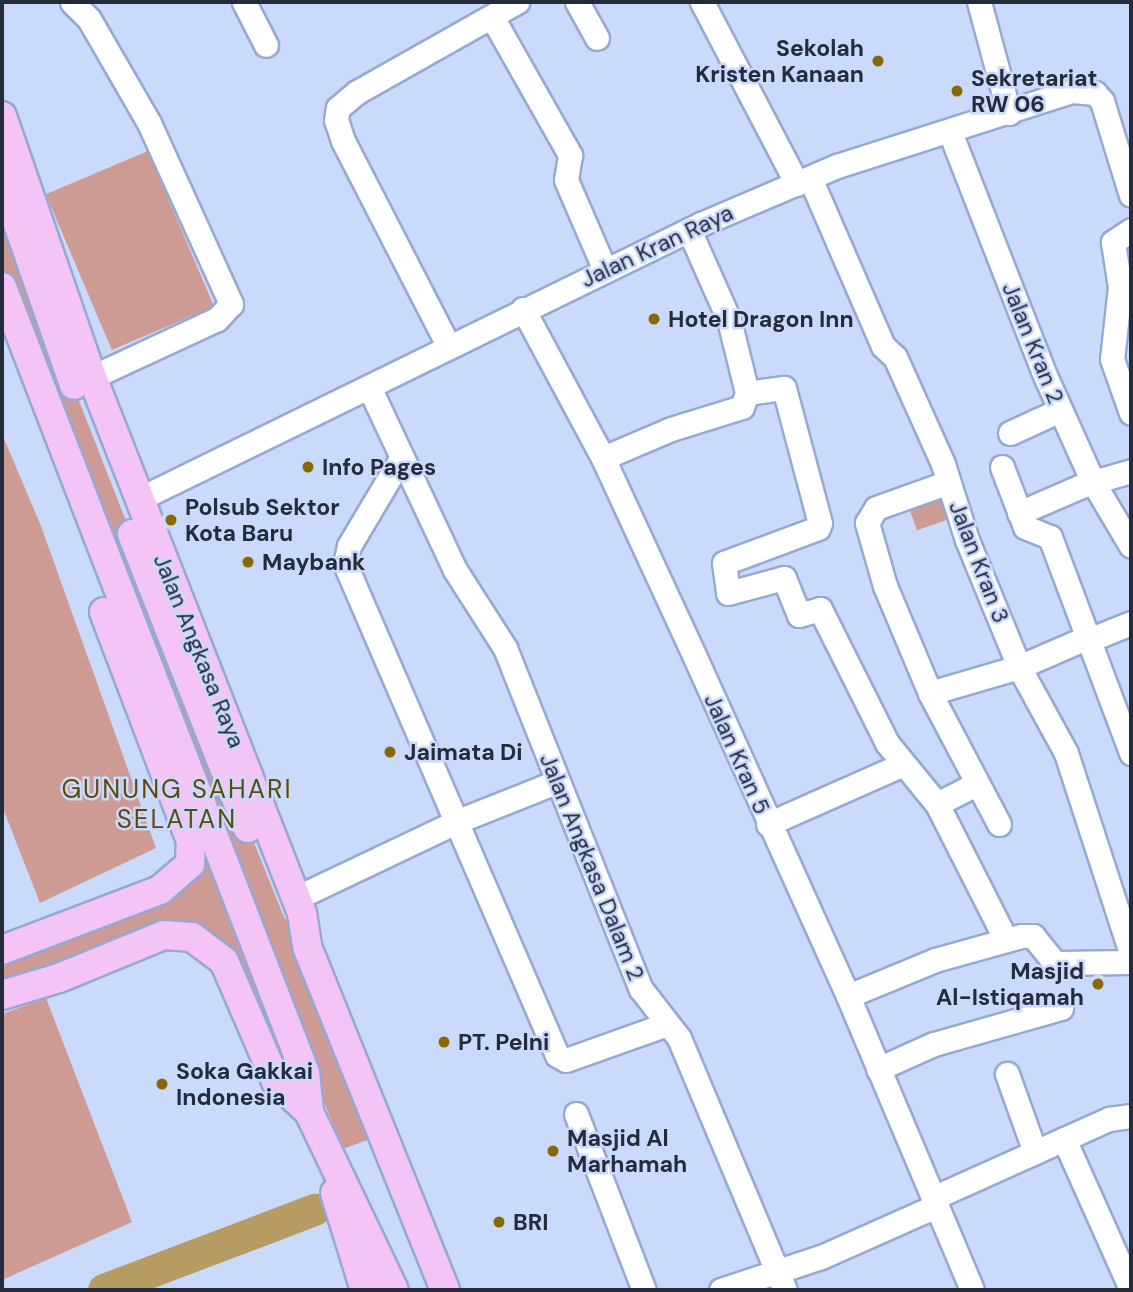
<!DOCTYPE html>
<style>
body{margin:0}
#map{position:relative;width:1133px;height:1292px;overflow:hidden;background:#cadafd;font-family:"DM Sans",sans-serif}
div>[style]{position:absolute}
.green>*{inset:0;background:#ce9a94;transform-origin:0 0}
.river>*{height:32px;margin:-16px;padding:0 16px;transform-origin:16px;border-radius:16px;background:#b79c62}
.roads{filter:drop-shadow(2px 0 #95a9d3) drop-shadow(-2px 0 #95a9d3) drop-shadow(0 2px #95a9d3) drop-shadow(0 -2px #95a9d3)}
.minor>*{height:23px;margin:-11.5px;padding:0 11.5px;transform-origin:11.5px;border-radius:11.5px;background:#fff}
.major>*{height:28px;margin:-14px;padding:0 14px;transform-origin:14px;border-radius:14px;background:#f5c4f7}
.dots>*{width:19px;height:19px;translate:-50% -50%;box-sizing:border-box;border:4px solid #cadafd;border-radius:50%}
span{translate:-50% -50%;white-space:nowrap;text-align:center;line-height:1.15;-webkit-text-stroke:5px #cadafd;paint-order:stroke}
.poi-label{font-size:23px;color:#242c3c;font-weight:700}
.right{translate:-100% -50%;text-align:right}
.left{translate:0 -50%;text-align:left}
.street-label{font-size:23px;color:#242c3c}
.quarter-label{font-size:26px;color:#5f480a;letter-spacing:2px}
.frame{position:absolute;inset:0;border:4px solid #242c3c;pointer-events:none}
</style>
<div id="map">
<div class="green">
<div style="left:148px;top:151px;width:169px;height:111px;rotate:67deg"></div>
<div style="clip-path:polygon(2px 181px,33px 283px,183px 667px,284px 917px,308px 949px,381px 1135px,343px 1149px,268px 963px,309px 1112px,192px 937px,2px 995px,2px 950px,168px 885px,191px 841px,2px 287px)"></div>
<div style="clip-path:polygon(2px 434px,41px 526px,156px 848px,40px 903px,2px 806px)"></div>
<div style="left:939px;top:493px;width:28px;height:33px;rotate:71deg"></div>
<div style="clip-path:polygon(46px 998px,132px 1222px,2px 1280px,2px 1014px)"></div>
</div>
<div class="river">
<div style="left:104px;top:1290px;width:226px;rotate:-20.8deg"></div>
</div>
<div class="roads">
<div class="minor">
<div style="left:72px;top:2px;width:24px;rotate:45deg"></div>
<div style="left:89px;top:19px;width:120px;rotate:60deg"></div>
<div style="left:149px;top:123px;width:199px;rotate:65.6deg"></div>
<div style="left:231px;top:304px;width:21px;rotate:133deg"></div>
<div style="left:217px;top:319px;width:138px;rotate:155.1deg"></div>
<div style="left:244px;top:2px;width:48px;rotate:62.9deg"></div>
<div style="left:577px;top:2px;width:41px;rotate:60.9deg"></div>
<div style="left:702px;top:2px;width:205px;rotate:62.4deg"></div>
<div style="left:979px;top:2px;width:115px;rotate:74.9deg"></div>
<div style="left:492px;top:17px;width:159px;rotate:60.5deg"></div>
<div style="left:570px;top:155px;width:25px;rotate:99deg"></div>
<div style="left:566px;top:180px;width:98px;rotate:66.6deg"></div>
<div style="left:950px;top:132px;width:256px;rotate:68.7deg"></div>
<div style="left:1043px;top:371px;width:122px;rotate:65.8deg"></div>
<div style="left:1093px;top:482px;width:74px;rotate:59.3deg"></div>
<div style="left:810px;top:178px;width:183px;rotate:66.5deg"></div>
<div style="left:883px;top:346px;width:16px;rotate:43deg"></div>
<div style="left:895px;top:357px;width:117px;rotate:65.8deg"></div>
<div style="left:943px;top:464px;width:80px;rotate:72.5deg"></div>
<div style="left:967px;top:540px;width:137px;rotate:67.7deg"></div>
<div style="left:1019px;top:667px;width:98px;rotate:61.3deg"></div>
<div style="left:1066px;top:753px;width:210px;rotate:72deg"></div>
<div style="left:689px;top:230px;width:98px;rotate:66deg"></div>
<div style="left:729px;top:320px;width:75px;rotate:76.1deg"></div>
<div style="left:747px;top:393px;width:37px;rotate:-8deg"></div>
<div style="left:784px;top:388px;width:140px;rotate:75.1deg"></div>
<div style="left:820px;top:523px;width:5px;rotate:112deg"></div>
<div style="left:818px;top:528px;width:100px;rotate:159.6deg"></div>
<div style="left:724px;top:563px;width:30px;rotate:82deg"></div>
<div style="left:728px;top:593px;width:58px;rotate:-15deg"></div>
<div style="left:784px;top:578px;width:40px;rotate:68deg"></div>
<div style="left:799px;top:615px;width:22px;rotate:-16deg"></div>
<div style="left:820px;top:609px;width:150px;rotate:63.4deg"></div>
<div style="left:887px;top:743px;width:79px;rotate:50.7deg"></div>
<div style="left:937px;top:804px;width:150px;rotate:63.1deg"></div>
<div style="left:1131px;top:230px;width:22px;rotate:146deg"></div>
<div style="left:1113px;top:242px;width:46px;rotate:81.2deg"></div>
<div style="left:1120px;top:287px;width:72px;rotate:96.3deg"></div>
<div style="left:1112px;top:359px;width:57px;rotate:70.6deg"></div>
<div style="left:523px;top:309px;width:169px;rotate:61.8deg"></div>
<div style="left:603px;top:458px;width:217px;rotate:65.2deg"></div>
<div style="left:694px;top:655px;width:374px;rotate:65.7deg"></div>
<div style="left:848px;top:996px;width:319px;rotate:67.1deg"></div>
<div style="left:449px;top:347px;width:232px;rotate:-117.2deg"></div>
<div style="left:343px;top:141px;width:22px;rotate:-108deg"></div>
<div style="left:336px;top:120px;width:12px;rotate:-81deg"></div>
<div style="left:338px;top:108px;width:25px;rotate:-40deg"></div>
<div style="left:357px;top:92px;width:184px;rotate:-29.4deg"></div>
<div style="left:369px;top:387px;width:202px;rotate:64.8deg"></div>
<div style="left:455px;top:570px;width:93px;rotate:57.3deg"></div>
<div style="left:505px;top:648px;width:367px;rotate:68.3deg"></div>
<div style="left:641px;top:989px;width:62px;rotate:52.2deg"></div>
<div style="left:679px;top:1038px;width:273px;rotate:67.2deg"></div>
<div style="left:1010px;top:433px;width:55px;rotate:-24.7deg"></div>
<div style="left:603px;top:458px;width:74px;rotate:-23.1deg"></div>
<div style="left:671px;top:429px;width:74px;rotate:-17.2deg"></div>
<div style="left:742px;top:407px;width:15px;rotate:-70deg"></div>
<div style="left:400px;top:460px;width:100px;rotate:120.7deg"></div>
<div style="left:349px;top:546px;width:18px;rotate:103deg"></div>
<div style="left:345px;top:564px;width:535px;rotate:66.65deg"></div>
<div style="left:557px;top:1055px;width:10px;rotate:29deg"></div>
<div style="left:566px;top:1060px;width:107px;rotate:-19.6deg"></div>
<div style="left:1002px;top:467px;width:64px;rotate:69deg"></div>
<div style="left:1025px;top:527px;width:27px;rotate:22deg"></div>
<div style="left:1050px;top:537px;width:231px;rotate:69.4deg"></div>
<div style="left:1093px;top:482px;width:40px;rotate:-16deg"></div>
<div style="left:139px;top:499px;width:626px;rotate:-26.07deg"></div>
<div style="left:701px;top:224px;width:148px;rotate:-23.1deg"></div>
<div style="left:837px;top:166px;width:247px;rotate:-17.7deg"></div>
<div style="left:1072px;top:91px;width:23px;rotate:5deg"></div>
<div style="left:1095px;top:93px;width:11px;rotate:49deg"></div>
<div style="left:1102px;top:101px;width:98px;rotate:72.9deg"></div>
<div style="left:1019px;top:513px;width:81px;rotate:-23.4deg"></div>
<div style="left:1089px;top:640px;width:45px;rotate:-22deg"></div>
<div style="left:930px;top:693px;width:116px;rotate:-112.8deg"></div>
<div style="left:885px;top:586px;width:66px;rotate:-105.9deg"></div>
<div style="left:867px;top:523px;width:17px;rotate:-59deg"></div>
<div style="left:876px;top:508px;width:77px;rotate:-19.6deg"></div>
<div style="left:937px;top:804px;width:44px;rotate:-27.1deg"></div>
<div style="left:768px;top:824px;width:145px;rotate:-23.9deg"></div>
<div style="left:999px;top:824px;width:148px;rotate:-117.8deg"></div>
<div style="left:930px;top:693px;width:93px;rotate:-16.3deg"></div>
<div style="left:1019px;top:667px;width:75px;rotate:-23.5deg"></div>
<div style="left:296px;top:898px;width:179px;rotate:-25.4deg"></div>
<div style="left:458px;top:821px;width:105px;rotate:-21.7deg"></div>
<div style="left:848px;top:996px;width:94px;rotate:-22.5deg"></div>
<div style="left:935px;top:960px;width:89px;rotate:-15.6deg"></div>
<div style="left:1021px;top:936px;width:12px"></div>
<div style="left:1033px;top:936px;width:35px;rotate:51deg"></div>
<div style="left:1055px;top:963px;width:76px;rotate:-0.8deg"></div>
<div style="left:878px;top:1069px;width:61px;rotate:-24.1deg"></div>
<div style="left:934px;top:1044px;width:132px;rotate:-15.8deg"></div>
<div style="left:1007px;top:1074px;width:83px;rotate:70.3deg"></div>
<div style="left:576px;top:1114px;width:189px;rotate:68.9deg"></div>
<div style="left:1064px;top:1139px;width:164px;rotate:65.9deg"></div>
<div style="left:933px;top:1198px;width:193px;rotate:-24.2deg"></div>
<div style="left:1109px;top:1119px;width:22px;rotate:-8deg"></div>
<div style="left:721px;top:1290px;width:105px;rotate:-18.3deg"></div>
<div style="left:821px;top:1257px;width:126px;rotate:-23.9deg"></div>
</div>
<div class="major">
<div style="left:2px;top:116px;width:276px;rotate:71deg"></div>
<div style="left:92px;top:377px;width:576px;rotate:68.61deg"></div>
<div style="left:302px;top:913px;width:36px;rotate:81deg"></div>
<div style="left:308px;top:949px;width:367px;rotate:68.1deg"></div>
<div style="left:2px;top:178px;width:219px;rotate:70.8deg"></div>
<div style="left:2px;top:287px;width:842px;rotate:68.92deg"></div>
<div style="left:305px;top:1073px;width:39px;rotate:84deg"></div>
<div style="left:309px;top:1112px;width:197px;rotate:64.5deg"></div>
<div style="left:132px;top:534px;width:316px;rotate:68.5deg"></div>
<div style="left:2px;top:950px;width:169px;rotate:-20.8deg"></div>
<div style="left:160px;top:890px;width:40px;rotate:-41deg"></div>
<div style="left:190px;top:864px;width:23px;rotate:-88deg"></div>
<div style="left:191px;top:841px;width:245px;rotate:-110.8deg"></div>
<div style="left:2px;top:995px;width:59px;rotate:-16.6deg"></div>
<div style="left:59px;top:978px;width:113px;rotate:-22.3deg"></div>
<div style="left:164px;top:935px;width:28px;rotate:4deg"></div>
<div style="left:192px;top:937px;width:40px;rotate:37deg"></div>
<div style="left:224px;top:961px;width:131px;rotate:66.6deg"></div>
<div style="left:276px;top:1081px;width:45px;rotate:43.2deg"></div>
<div style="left:335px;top:1193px;width:102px;rotate:72.8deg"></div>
</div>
</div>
<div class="dots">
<div style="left:878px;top:61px;background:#896705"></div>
<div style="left:957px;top:91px;background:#896705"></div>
<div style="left:654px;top:319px;background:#896705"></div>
<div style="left:308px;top:467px;background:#896705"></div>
<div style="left:171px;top:520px;background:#896705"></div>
<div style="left:248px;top:562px;background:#896705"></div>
<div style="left:390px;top:752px;background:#896705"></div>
<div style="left:1098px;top:984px;background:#896705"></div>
<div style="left:444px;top:1042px;background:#896705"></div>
<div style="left:162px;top:1084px;background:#896705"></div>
<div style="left:553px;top:1151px;background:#896705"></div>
<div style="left:499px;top:1222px;background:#896705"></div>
</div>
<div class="poi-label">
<span class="right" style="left:864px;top:61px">Sekolah<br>Kristen Kanaan</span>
<span class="left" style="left:971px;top:91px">Sekretariat<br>RW 06</span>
<span class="left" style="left:668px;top:319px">Hotel Dragon Inn</span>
<span class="left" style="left:322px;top:467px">Info Pages</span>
<span class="left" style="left:185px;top:520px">Polsub Sektor<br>Kota Baru</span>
<span class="left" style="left:262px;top:562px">Maybank</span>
<span class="left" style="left:404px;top:752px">Jaimata Di</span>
<span class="right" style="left:1084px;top:984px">Masjid<br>Al-Istiqamah</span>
<span class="left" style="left:458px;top:1042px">PT. Pelni</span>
<span class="left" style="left:176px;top:1084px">Soka Gakkai<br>Indonesia</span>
<span class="left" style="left:567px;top:1151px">Masjid Al<br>Marhamah</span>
<span class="left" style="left:513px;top:1222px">BRI</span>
</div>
<div class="street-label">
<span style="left:657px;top:246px;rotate:-25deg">Jalan Kran Raya</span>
<span style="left:1033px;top:343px;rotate:68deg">Jalan Kran 2</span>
<span style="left:979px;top:562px;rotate:69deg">Jalan Kran 3</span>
<span style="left:199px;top:651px;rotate:68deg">Jalan Angkasa Raya</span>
<span style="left:737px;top:754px;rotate:66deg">Jalan Kran 5</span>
<span style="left:592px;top:867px;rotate:68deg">Jalan Angkasa Dalam 2</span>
</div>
<div class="quarter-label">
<span style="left:177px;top:805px">GUNUNG SAHARI<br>SELATAN</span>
</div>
<div class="frame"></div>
</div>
